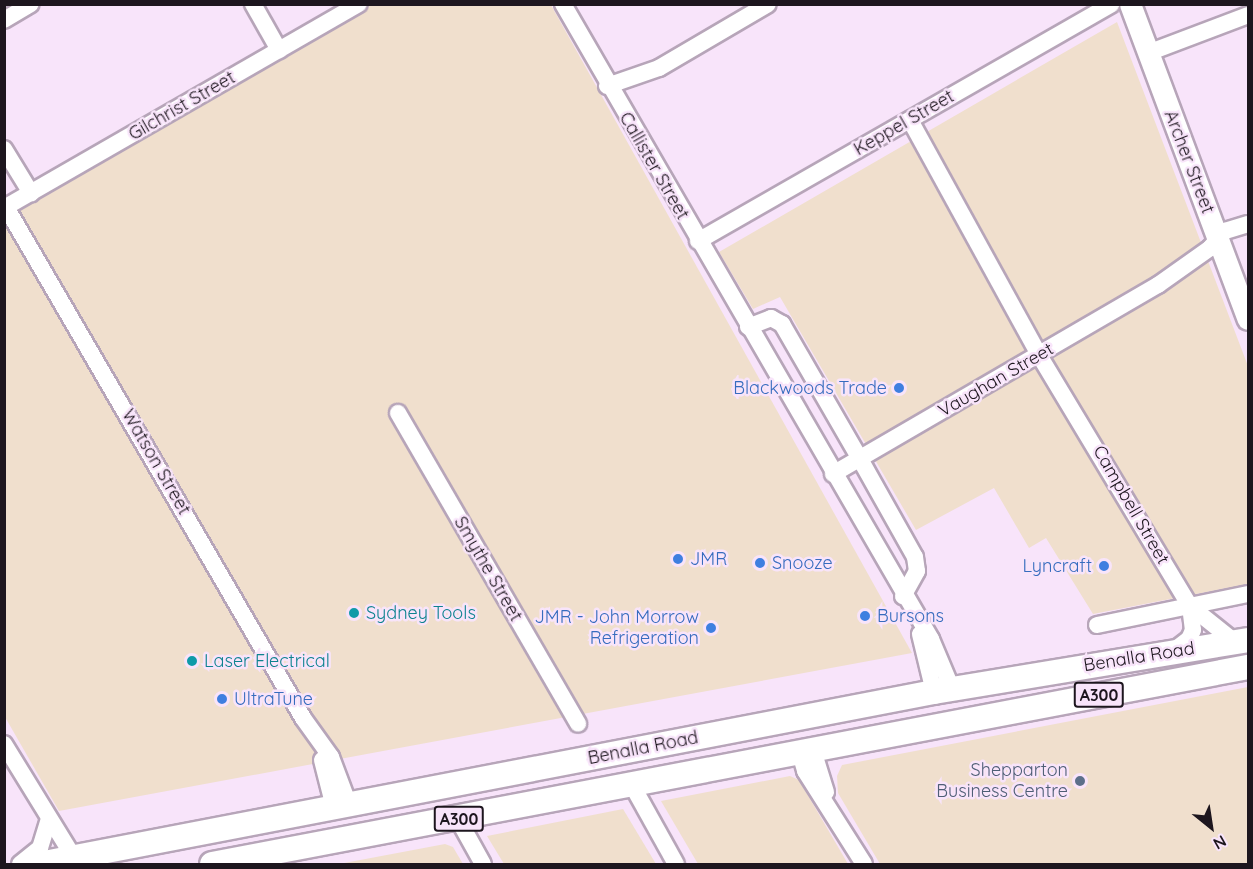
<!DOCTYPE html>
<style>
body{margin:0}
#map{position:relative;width:1253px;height:869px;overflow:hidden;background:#f8e4fa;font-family:Quicksand,sans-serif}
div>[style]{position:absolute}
.industrial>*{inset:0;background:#f0dfcd}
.roads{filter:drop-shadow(2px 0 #b7a5b9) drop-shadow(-2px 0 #b7a5b9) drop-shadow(0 2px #b7a5b9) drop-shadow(0 -2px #b7a5b9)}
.minor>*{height:16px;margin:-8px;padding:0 8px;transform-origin:8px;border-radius:8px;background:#fff}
.major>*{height:21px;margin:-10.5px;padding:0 10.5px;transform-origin:10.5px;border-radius:10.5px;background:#fff}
.highway>*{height:24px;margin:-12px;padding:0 12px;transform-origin:12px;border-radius:12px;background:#fff}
.dots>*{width:16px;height:16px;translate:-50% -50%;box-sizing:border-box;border:3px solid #f8e4fa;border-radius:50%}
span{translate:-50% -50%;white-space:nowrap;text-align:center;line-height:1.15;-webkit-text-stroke:5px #f8e4fa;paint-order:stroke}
.shield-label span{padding:2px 4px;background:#f8e4fa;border:2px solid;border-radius:4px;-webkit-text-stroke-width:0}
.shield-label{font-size:16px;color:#1d161e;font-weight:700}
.street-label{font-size:18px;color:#1d161e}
.shop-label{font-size:18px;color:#366cbe}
.right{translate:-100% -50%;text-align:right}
.left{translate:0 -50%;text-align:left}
.culture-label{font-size:18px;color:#0d838f}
.service-label{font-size:18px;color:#4e5e75}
.frame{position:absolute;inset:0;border:6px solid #1d161e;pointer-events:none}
.north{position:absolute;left:1181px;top:797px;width:60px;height:60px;-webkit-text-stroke:4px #f8e4fa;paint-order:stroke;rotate:150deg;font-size:16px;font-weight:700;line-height:24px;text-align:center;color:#1d161e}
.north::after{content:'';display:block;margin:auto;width:21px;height:27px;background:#1d161e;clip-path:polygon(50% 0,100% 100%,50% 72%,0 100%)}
</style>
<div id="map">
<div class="industrial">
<div style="clip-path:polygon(369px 5px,551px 5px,912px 653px,59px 811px,5px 717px,4px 217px)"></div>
<div style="clip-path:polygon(1117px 22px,1248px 366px,1248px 584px,1093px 614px,1046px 538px,1029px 548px,994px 488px,916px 530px,780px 297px,753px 309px,719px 252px)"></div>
<div style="clip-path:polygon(1248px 687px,1248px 864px,880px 864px,838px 793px,837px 776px,842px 765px)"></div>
<div style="clip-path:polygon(790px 776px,799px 780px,848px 864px,698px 864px,661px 801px)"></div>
<div style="clip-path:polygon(623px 809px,656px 864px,504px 864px,487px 836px)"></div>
<div style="clip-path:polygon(445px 844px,453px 847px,463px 864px,339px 864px)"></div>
</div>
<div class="roads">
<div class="minor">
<div style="left:253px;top:4px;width:53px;rotate:60.5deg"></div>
<div style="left:563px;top:4px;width:734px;rotate:59.91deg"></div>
<div style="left:931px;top:639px;width:54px;rotate:67.2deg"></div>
<div style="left:4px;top:20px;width:31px;rotate:-31deg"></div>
<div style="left:1148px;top:53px;width:107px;rotate:-20.8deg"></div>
<div style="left:607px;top:86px;width:55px;rotate:-19.1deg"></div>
<div style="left:659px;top:68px;width:126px;rotate:-30.4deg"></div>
<div style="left:910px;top:120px;width:268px;rotate:61.2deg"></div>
<div style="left:1039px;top:355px;width:293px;rotate:59deg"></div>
<div style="left:1190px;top:606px;width:24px;rotate:83deg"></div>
<div style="left:1193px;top:630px;width:10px;rotate:114deg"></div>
<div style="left:1189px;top:639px;width:20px;rotate:143deg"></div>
<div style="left:4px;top:149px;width:52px;rotate:58.5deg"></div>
<div style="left:6px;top:207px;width:591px;rotate:59.83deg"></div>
<div style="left:303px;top:718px;width:48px;rotate:54.3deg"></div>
<div style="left:331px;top:757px;width:51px;rotate:69.4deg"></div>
<div style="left:4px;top:208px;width:409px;rotate:-29.9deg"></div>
<div style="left:698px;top:241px;width:476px;rotate:-29.8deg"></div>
<div style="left:748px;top:327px;width:25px;rotate:-21deg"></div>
<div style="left:771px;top:318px;width:13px;rotate:29deg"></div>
<div style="left:782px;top:324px;width:156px;rotate:60deg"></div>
<div style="left:860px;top:459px;width:112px;rotate:60.7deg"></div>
<div style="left:915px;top:557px;width:14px;rotate:82deg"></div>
<div style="left:917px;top:571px;width:29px;rotate:119deg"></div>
<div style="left:398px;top:413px;width:359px;rotate:59.9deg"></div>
<div style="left:833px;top:474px;width:376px;rotate:-30.2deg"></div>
<div style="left:1158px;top:285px;width:64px;rotate:-35.4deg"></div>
<div style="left:1210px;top:248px;width:23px;rotate:-49deg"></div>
<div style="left:1225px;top:231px;width:24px;rotate:-17deg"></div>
<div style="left:1190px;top:606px;width:58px;rotate:38.7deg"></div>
<div style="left:1097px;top:625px;width:154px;rotate:-11.6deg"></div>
<div style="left:920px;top:634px;width:60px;rotate:76.4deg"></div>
<div style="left:4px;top:744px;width:134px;rotate:58.4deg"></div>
<div style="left:813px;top:750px;width:44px;rotate:72.8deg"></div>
<div style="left:800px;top:753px;width:19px;rotate:74deg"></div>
<div style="left:805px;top:771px;width:110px;rotate:57.6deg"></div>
<div style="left:322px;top:760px;width:49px;rotate:75.7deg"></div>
<div style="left:632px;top:785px;width:90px;rotate:60.9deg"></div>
<div style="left:458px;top:819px;width:51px;rotate:60.9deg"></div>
<div style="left:20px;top:864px;width:26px;rotate:-39deg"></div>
<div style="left:40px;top:848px;width:28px;rotate:-73deg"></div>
</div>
<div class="major">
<div style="left:1130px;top:4px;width:336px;rotate:69.5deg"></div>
</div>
<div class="highway">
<div style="left:39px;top:864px;width:911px;rotate:-10.88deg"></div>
<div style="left:934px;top:692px;width:318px;rotate:-9.4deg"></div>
<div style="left:212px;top:864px;width:1055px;rotate:-10.77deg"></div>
</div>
</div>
<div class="dots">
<div style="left:899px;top:388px;background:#3f7fe0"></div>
<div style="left:678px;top:559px;background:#3f7fe0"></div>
<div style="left:760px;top:563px;background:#3f7fe0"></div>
<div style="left:1104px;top:566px;background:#3f7fe0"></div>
<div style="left:354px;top:613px;background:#0f9aa8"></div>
<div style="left:865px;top:616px;background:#3f7fe0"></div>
<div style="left:711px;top:628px;background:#3f7fe0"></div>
<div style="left:192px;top:661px;background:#0f9aa8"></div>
<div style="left:222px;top:699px;background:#3f7fe0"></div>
<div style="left:1080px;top:781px;background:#5c6f8a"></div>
</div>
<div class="shield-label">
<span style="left:1099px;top:695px">A300</span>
<span style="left:459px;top:819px">A300</span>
</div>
<div class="street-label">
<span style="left:182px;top:106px;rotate:-30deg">Gilchrist Street</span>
<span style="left:904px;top:123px;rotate:-30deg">Keppel Street</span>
<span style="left:1189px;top:162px;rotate:69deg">Archer Street</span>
<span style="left:654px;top:166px;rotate:60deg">Callister Street</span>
<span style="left:996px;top:380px;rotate:-30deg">Vaughan Street</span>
<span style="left:156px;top:462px;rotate:60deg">Watson Street</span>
<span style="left:1131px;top:505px;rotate:60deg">Campbell Street</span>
<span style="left:488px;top:569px;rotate:60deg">Smythe Street</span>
<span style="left:1139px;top:657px;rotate:-9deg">Benalla Road</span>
<span style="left:643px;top:748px;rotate:-11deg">Benalla Road</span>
</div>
<div class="shop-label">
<span class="right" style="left:887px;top:388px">Blackwoods Trade</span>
<span class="left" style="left:690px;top:559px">JMR</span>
<span class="left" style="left:772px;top:563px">Snooze</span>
<span class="right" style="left:1092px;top:566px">Lyncraft</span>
<span class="left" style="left:877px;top:616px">Bursons</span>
<span class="right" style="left:699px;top:628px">JMR - John Morrow<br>Refrigeration</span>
<span class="left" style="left:234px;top:699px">UltraTune</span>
</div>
<div class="culture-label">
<span class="left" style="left:366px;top:613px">Sydney Tools</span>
<span class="left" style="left:204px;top:661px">Laser Electrical</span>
</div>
<div class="service-label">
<span class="right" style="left:1068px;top:781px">Shepparton<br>Business Centre</span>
</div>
<div class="frame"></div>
<div class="north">N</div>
</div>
